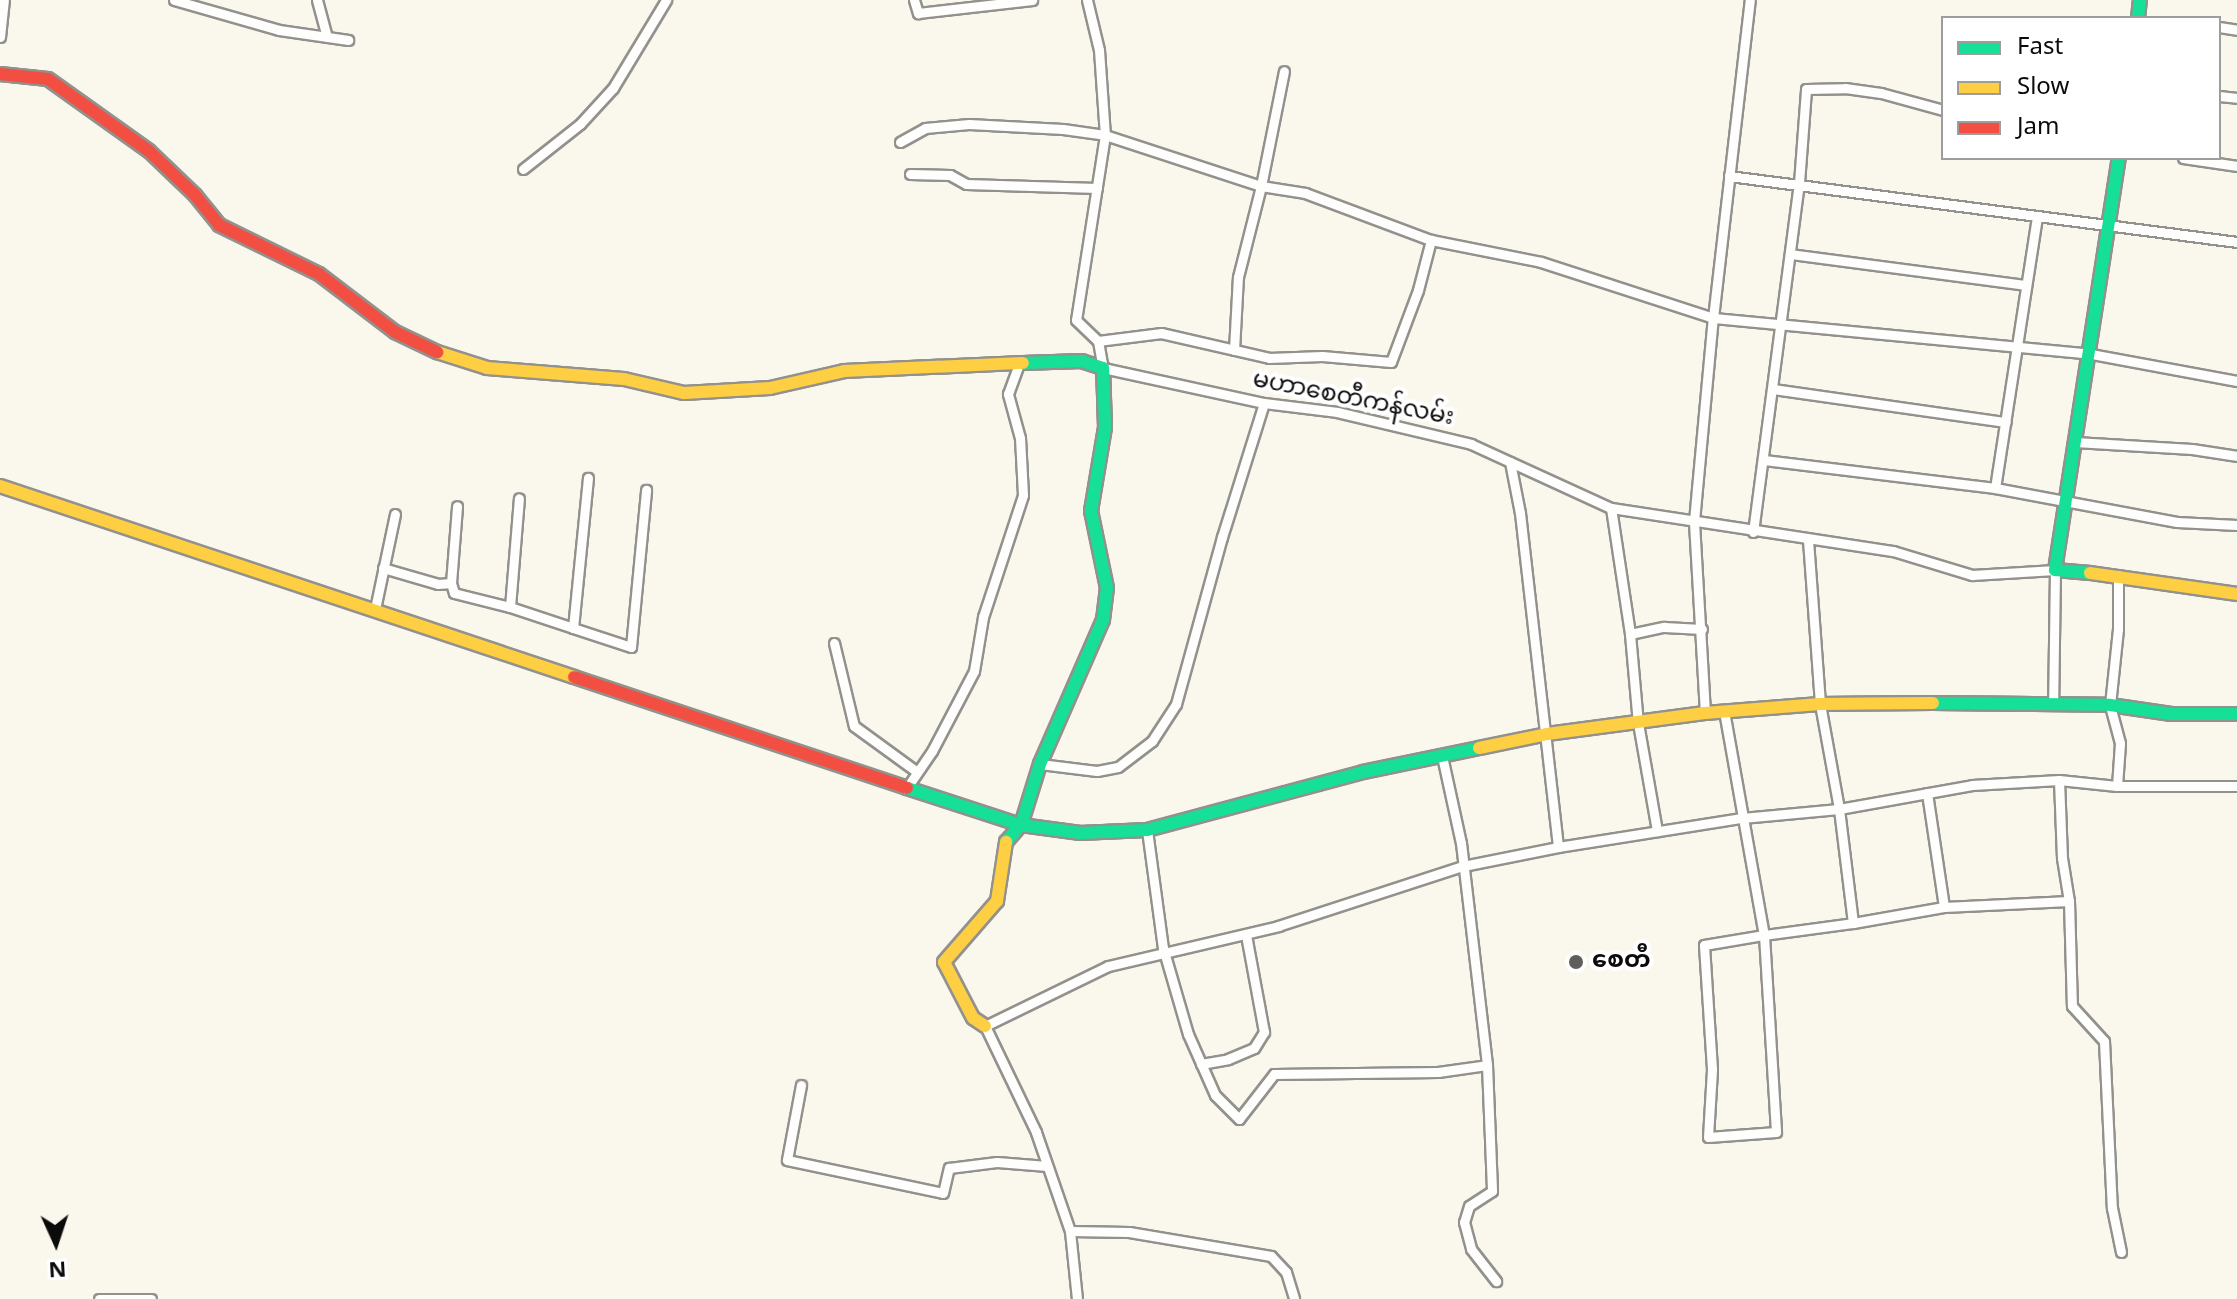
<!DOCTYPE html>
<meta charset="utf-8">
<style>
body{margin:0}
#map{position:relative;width:2237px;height:1299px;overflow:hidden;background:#faf7ed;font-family:Georgia,"Noto Sans Myanmar",serif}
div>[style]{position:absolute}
.roads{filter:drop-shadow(2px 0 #93918d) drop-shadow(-2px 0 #93918d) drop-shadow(0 2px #93918d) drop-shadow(0 -2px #93918d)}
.street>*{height:9px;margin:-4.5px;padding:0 4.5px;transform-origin:4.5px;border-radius:4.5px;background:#fefefc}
.fast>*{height:12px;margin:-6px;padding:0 6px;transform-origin:6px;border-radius:6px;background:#16e098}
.slow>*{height:12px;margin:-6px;padding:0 6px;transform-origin:6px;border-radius:6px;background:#ffcf43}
.jam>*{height:12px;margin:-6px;padding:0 6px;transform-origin:6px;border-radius:6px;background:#f24e42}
.dots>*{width:22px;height:22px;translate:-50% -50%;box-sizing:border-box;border:4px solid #fff;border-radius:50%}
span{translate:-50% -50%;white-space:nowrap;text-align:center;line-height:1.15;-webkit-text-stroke:8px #fff;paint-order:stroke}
.street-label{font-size:24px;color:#0b0b0b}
.poi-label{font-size:24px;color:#0b0b0b;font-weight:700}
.left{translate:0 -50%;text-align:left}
.legend{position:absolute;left:1941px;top:16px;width:280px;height:144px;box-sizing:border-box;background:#fff;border:2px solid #9d9d9d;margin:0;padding:10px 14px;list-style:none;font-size:24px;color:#0b0b0b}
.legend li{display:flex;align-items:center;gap:16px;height:40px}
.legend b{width:40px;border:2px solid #9d9d9d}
.north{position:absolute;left:16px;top:1203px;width:80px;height:80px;-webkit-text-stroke:6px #fff;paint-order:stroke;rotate:177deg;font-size:22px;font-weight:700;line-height:32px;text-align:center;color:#0b0b0b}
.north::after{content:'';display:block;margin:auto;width:28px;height:36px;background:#0b0b0b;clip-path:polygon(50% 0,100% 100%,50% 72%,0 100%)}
</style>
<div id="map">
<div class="roads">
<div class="street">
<div style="left:174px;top:0;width:109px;rotate:15.9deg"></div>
<div style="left:279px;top:30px;width:70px;rotate:8.2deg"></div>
<div style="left:317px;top:0;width:38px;rotate:75deg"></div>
<div style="left:914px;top:0;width:14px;rotate:73deg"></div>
<div style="left:918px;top:13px;width:115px;rotate:-6.5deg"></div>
<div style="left:1087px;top:0;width:51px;rotate:76.5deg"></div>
<div style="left:1099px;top:50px;width:85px;rotate:86deg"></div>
<div style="left:1105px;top:135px;width:187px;rotate:98.9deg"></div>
<div style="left:1076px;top:320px;width:30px;rotate:44deg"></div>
<div style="left:1098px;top:341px;width:27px;rotate:80deg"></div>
<div style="left:1103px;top:368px;width:165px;rotate:12.3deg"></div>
<div style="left:1264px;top:403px;width:74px;rotate:7deg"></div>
<div style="left:1337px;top:412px;width:138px;rotate:13.4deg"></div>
<div style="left:1471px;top:444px;width:154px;rotate:24.6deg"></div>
<div style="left:1611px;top:508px;width:285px;rotate:8.7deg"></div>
<div style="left:1893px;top:551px;width:83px;rotate:16.9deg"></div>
<div style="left:1972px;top:575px;width:83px;rotate:-3.4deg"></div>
<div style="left:2055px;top:570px;width:135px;rotate:90.8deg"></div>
<div style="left:2219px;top:27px;width:18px;rotate:9deg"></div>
<div style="left:0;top:37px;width:37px;rotate:-84deg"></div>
<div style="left:2219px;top:96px;width:18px;rotate:6deg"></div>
<div style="left:900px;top:142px;width:29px;rotate:-29deg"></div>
<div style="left:925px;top:128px;width:44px;rotate:-5.2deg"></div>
<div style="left:969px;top:124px;width:94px;rotate:3deg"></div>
<div style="left:1063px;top:129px;width:42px;rotate:8.1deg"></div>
<div style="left:1105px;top:135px;width:164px;rotate:18.1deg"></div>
<div style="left:1261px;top:186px;width:45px;rotate:9deg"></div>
<div style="left:1305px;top:193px;width:134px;rotate:20.5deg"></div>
<div style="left:1431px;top:240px;width:112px;rotate:11.3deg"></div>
<div style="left:1541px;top:262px;width:181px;rotate:18deg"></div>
<div style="left:1713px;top:318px;width:380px;rotate:5.4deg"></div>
<div style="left:2091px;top:354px;width:148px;rotate:10.5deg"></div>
<div style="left:2183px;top:158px;width:55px;rotate:8.4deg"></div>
<div style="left:523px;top:169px;width:73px;rotate:-38.3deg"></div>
<div style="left:580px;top:124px;width:49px;rotate:-47.5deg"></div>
<div style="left:613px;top:88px;width:103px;rotate:-58.9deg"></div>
<div style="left:910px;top:174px;width:40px;rotate:1.4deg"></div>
<div style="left:950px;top:175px;width:18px;rotate:29deg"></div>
<div style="left:966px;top:184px;width:131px;rotate:1.7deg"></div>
<div style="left:1729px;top:176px;width:512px;rotate:7.4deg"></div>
<div style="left:1790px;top:254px;width:238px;rotate:7.5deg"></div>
<div style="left:1098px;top:341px;width:64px;rotate:-7.2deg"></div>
<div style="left:1161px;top:333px;width:111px;rotate:13deg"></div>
<div style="left:1269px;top:358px;width:53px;rotate:-2.2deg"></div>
<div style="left:1322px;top:356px;width:69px;rotate:5deg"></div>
<div style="left:1391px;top:362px;width:77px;rotate:-69.4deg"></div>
<div style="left:1418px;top:290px;width:52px;rotate:-75.4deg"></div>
<div style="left:1234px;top:350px;width:73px;rotate:-86.9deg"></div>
<div style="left:1238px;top:277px;width:94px;rotate:-75.8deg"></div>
<div style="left:1261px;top:186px;width:117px;rotate:-78.7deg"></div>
<div style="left:1773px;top:389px;width:235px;rotate:8.1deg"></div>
<div style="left:2075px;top:442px;width:117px;rotate:3.4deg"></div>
<div style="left:2192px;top:449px;width:46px;rotate:8.8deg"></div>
<div style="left:1764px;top:460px;width:233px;rotate:6.9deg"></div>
<div style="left:1995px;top:488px;width:185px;rotate:10.6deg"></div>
<div style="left:2177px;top:522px;width:60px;rotate:2.9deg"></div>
<div style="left:1510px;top:462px;width:52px;rotate:78.9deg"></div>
<div style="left:1520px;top:513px;width:336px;rotate:83.5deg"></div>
<div style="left:1558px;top:847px;width:186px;rotate:-9deg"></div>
<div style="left:1742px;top:818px;width:97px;rotate:-5.3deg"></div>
<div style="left:1839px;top:809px;width:135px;rotate:-10.2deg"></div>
<div style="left:1972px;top:785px;width:87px;rotate:-3.3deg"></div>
<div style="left:2059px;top:780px;width:78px;rotate:87.8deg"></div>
<div style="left:2062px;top:858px;width:44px;rotate:80.8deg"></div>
<div style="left:1995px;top:488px;width:275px;rotate:-81.2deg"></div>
<div style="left:1611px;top:508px;width:127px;rotate:81.4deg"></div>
<div style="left:1630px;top:634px;width:89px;rotate:84.9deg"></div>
<div style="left:1638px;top:723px;width:110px;rotate:80deg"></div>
<div style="left:1753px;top:532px;width:352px;rotate:-82.5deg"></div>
<div style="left:1799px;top:183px;width:94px;rotate:-85.7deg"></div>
<div style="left:1806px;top:89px;width:39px;rotate:-1deg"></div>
<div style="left:1845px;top:88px;width:36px;rotate:8deg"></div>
<div style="left:1881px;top:93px;width:64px;rotate:15.3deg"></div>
<div style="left:1808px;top:540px;width:164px;rotate:85.8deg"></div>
<div style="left:1820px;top:704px;width:107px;rotate:79.7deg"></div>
<div style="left:1839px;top:809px;width:115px;rotate:83deg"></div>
<div style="left:1853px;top:923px;width:92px;rotate:-10deg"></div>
<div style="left:1944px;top:907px;width:125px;rotate:-2.7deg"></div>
<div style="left:2069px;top:901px;width:105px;rotate:88.4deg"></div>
<div style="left:2072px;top:1006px;width:47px;rotate:47.6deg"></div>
<div style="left:2104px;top:1041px;width:167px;rotate:87.3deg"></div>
<div style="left:2112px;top:1208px;width:45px;rotate:78.4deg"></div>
<div style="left:383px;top:568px;width:57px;rotate:16.2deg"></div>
<div style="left:438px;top:584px;width:13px;rotate:-4deg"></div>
<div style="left:451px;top:583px;width:77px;rotate:-85.5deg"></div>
<div style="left:451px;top:583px;width:10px;rotate:73deg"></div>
<div style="left:454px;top:593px;width:58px;rotate:14deg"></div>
<div style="left:510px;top:607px;width:109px;rotate:-85.3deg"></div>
<div style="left:510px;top:607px;width:66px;rotate:18.4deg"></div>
<div style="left:573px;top:628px;width:151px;rotate:-84.3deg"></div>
<div style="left:375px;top:609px;width:97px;rotate:-78.1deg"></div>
<div style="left:573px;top:628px;width:61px;rotate:18.1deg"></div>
<div style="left:631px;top:647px;width:158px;rotate:-84.5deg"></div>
<div style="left:1630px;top:634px;width:35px;rotate:-12deg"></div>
<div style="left:1664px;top:627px;width:38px;rotate:3deg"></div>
<div style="left:834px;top:643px;width:85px;rotate:76.5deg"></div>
<div style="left:854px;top:726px;width:78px;rotate:36.1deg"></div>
<div style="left:1724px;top:711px;width:228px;rotate:79.9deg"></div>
<div style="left:1764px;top:935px;width:197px;rotate:86.5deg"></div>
<div style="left:1776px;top:1132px;width:68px;rotate:175.8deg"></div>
<div style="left:1708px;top:1137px;width:68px;rotate:-86.6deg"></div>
<div style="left:1712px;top:1069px;width:124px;rotate:-93.7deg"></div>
<div style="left:1704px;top:945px;width:61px;rotate:-9.5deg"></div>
<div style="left:1764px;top:935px;width:90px;rotate:-7.7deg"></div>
<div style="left:1705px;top:713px;width:192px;rotate:-93.3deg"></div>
<div style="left:1694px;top:521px;width:204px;rotate:-84.7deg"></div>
<div style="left:1713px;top:318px;width:320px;rotate:-83.4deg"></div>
<div style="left:1442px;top:756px;width:89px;rotate:77.7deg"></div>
<div style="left:1461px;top:843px;width:224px;rotate:83.3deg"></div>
<div style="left:1487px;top:1065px;width:126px;rotate:87.7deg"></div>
<div style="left:1492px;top:1191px;width:27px;rotate:147deg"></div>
<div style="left:1469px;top:1206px;width:17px;rotate:107deg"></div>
<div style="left:1464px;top:1222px;width:28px;rotate:75deg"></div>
<div style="left:1471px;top:1249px;width:41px;rotate:52deg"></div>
<div style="left:1040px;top:764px;width:57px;rotate:7deg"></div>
<div style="left:1097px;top:771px;width:21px;rotate:-11deg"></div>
<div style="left:1118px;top:767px;width:43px;rotate:-37.4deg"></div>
<div style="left:1152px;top:741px;width:44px;rotate:-57deg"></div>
<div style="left:1176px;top:704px;width:173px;rotate:-74.6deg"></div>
<div style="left:1222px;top:537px;width:140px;rotate:-72.6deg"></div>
<div style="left:2059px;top:780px;width:58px;rotate:5.9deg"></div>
<div style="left:2117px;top:786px;width:120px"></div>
<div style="left:2117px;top:786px;width:43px;rotate:-86deg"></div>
<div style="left:2120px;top:743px;width:39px;rotate:-105deg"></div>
<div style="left:2110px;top:705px;width:76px;rotate:-84deg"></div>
<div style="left:2118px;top:629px;width:54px;rotate:-90deg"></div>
<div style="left:906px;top:789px;width:46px;rotate:-55.6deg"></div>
<div style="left:932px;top:751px;width:90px;rotate:-62.3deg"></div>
<div style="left:974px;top:671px;width:55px;rotate:-80.5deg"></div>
<div style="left:983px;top:617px;width:128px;rotate:-71.8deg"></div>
<div style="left:1023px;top:495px;width:57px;rotate:-93deg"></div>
<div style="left:1020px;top:438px;width:46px;rotate:-105.3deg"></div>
<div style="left:1008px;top:394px;width:33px;rotate:-70deg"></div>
<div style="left:1927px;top:793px;width:115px;rotate:81.5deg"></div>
<div style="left:1147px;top:830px;width:119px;rotate:82.3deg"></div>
<div style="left:1163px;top:948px;width:90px;rotate:73.8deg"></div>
<div style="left:1188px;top:1034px;width:67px;rotate:66.1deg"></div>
<div style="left:1215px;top:1095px;width:34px;rotate:45deg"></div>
<div style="left:1239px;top:1119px;width:57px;rotate:-52.1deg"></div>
<div style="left:1274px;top:1074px;width:164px;rotate:-0.7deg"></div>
<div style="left:1438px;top:1072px;width:49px;rotate:-8.1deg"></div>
<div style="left:1201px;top:1064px;width:27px;rotate:-10deg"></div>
<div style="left:1228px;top:1059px;width:28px;rotate:-23deg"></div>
<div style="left:1254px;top:1048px;width:19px;rotate:-58deg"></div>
<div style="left:1264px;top:1032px;width:99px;rotate:-100.5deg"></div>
<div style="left:801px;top:1085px;width:76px;rotate:100.6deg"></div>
<div style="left:787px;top:1160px;width:159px;rotate:11.9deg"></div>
<div style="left:943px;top:1193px;width:26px;rotate:-77deg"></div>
<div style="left:949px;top:1168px;width:48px;rotate:-7.1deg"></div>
<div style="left:997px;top:1162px;width:50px;rotate:4.6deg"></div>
<div style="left:1070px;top:1231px;width:59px;rotate:1deg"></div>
<div style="left:1129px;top:1232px;width:144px;rotate:9.6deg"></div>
<div style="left:1271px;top:1256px;width:22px;rotate:47deg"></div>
<div style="left:1286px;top:1272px;width:28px;rotate:73deg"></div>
<div style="left:99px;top:1299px;width:52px"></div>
<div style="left:1077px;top:1299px;width:68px;rotate:-95.9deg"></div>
<div style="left:1070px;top:1231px;width:105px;rotate:-109deg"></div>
<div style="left:1036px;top:1132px;width:118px;rotate:-115.7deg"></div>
<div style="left:985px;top:1026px;width:137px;rotate:-26deg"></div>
<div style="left:1108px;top:966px;width:175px;rotate:-13.2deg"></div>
<div style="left:1278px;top:926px;width:194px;rotate:-18deg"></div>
<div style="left:1463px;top:866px;width:97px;rotate:-11.3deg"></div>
</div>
<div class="fast">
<div style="left:2138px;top:18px;width:18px;rotate:-84deg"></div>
<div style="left:2090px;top:573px;width:35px;rotate:-175deg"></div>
<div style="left:2055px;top:570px;width:417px;rotate:-81.2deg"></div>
<div style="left:1933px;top:703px;width:177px;rotate:0.6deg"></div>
<div style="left:2110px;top:705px;width:62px;rotate:8.4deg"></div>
<div style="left:2171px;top:714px;width:66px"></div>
<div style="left:907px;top:788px;width:120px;rotate:18deg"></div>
<div style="left:1021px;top:825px;width:60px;rotate:7.7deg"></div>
<div style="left:1080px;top:833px;width:67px;rotate:-2.6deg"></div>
<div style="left:1147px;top:830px;width:224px;rotate:-15deg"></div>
<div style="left:1363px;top:772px;width:118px;rotate:-11.7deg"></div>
<div style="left:1006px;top:842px;width:23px;rotate:-49deg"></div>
<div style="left:1021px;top:825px;width:64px;rotate:-72.7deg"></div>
<div style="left:1040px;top:764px;width:157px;rotate:-66.4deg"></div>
<div style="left:1103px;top:620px;width:32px;rotate:-83deg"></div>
<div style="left:1107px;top:588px;width:79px;rotate:-101.7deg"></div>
<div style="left:1091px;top:511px;width:85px;rotate:-80.5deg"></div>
<div style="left:1105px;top:427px;width:59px;rotate:-91.9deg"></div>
<div style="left:1103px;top:368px;width:22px;rotate:-162deg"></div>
<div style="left:1082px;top:361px;width:59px;rotate:178.1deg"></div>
</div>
<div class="slow">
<div style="left:437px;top:352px;width:52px;rotate:17.7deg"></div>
<div style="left:487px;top:368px;width:137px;rotate:4.6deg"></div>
<div style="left:624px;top:379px;width:62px;rotate:13.1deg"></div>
<div style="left:684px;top:393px;width:86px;rotate:-3.3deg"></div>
<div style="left:770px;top:388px;width:76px;rotate:-12.9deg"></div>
<div style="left:844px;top:371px;width:179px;rotate:-2.6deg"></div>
<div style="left:0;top:486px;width:605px;rotate:18.4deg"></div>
<div style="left:2090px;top:573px;width:148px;rotate:8.1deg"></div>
<div style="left:1479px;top:748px;width:69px;rotate:-11.6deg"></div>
<div style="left:1547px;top:734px;width:159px;rotate:-7.6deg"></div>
<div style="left:1705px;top:713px;width:115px;rotate:-4.5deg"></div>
<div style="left:1820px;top:704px;width:113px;rotate:-0.5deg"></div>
<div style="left:985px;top:1026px;width:14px;rotate:-146deg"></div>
<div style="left:973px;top:1018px;width:63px;rotate:-117.4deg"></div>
<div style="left:944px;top:962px;width:81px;rotate:-49deg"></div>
<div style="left:997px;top:901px;width:60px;rotate:-81.3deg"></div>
</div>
<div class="jam">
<div style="left:0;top:74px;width:48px;rotate:5.9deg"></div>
<div style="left:48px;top:79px;width:124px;rotate:35.5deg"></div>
<div style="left:149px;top:151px;width:64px;rotate:43.7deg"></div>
<div style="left:195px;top:195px;width:38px;rotate:51deg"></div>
<div style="left:219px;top:225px;width:111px;rotate:26.1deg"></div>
<div style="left:319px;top:274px;width:96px;rotate:37.3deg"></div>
<div style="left:395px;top:332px;width:47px;rotate:25.5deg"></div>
<div style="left:574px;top:677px;width:351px;rotate:18.4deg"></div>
</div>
</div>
<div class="dots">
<div style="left:1576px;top:962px;background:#5f5e5a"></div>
</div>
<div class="street-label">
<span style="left:1353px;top:400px;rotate:11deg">မဟာစေတီကန်လမ်း</span>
</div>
<div class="poi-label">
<span class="left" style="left:1592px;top:962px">စေတီ</span>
</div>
<ul class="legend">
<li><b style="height:10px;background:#16e098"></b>Fast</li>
<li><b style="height:10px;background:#ffcf43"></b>Slow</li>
<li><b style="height:10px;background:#f24e42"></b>Jam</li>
</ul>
<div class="north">N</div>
</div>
